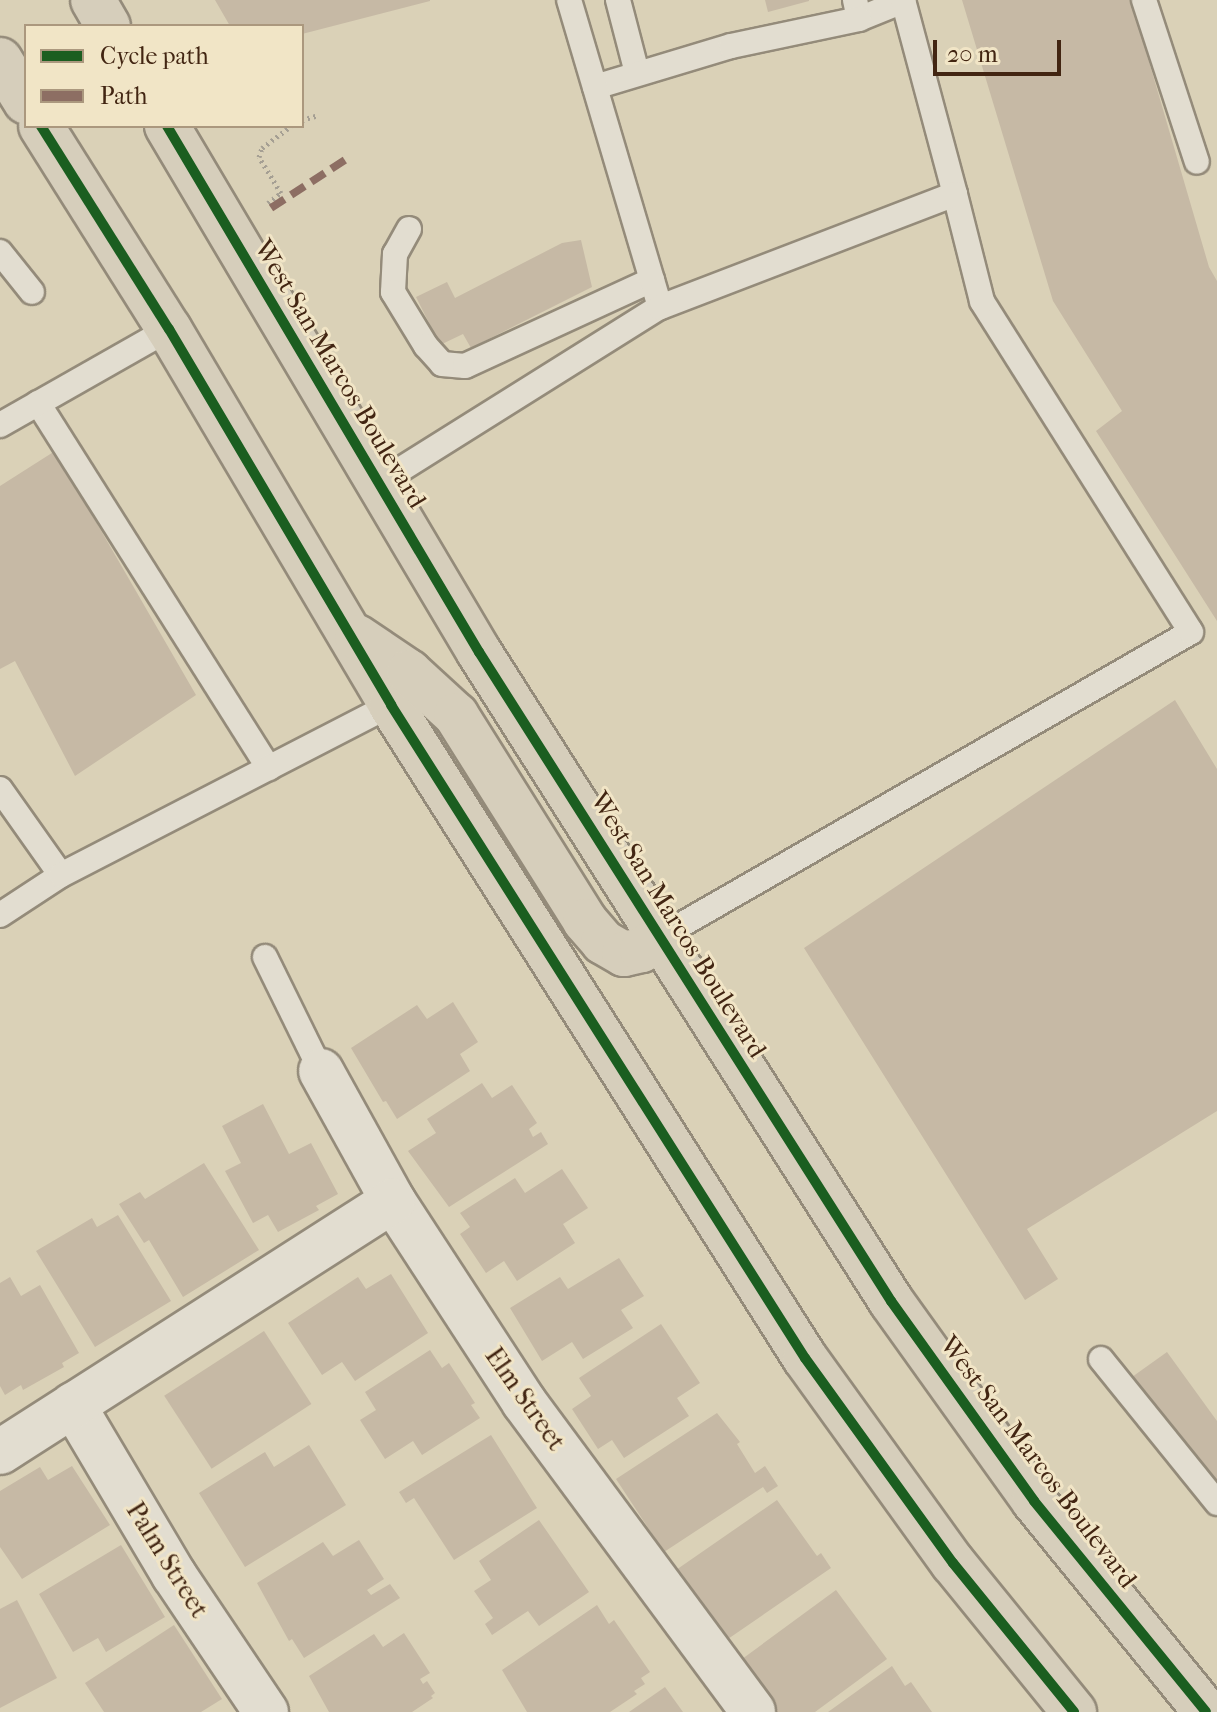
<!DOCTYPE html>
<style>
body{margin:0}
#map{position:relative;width:1217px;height:1712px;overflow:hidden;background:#dad1b7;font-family:"IM FELL French Canon",serif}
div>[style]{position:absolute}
.building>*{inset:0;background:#c6b9a5;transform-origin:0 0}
.path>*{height:5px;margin-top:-2.5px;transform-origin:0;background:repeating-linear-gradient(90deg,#a59f93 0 2px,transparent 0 6px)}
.roads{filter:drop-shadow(2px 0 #948b7a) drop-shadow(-2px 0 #948b7a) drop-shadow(0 2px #948b7a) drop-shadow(0 -2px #948b7a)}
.lane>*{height:24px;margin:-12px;padding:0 12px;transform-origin:12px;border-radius:12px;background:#e2ddd0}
.street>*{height:44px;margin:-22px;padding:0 22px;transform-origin:22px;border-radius:22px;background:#e2ddd0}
.primary>*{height:44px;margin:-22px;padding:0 22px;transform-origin:22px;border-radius:22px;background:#d6cebb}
.quiet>*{height:8px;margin-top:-4px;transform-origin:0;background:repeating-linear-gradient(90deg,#8d6e63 0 16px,transparent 0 24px)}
.cycleway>*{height:10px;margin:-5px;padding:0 5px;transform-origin:5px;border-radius:5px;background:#1b5e20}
span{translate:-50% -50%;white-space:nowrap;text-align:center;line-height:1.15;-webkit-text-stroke:6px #f1e5c6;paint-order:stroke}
.street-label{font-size:26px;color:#422512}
.legend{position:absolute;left:24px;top:24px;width:280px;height:104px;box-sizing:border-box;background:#f1e5c6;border:2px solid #ab987e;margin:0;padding:10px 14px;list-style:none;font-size:24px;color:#422512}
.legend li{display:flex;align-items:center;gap:16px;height:40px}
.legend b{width:40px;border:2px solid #ab987e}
.scale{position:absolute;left:933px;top:40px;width:128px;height:36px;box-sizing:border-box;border:4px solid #422512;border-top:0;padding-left:10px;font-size:24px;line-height:28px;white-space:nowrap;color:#422512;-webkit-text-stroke:6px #f1e5c6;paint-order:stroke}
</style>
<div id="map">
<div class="building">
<div style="clip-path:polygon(215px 0,430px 0,430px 1px,302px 34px,302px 26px,230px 26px)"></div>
<div style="clip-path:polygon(765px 0,809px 0,809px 1px,768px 12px)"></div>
<div style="clip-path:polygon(962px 0,1131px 0,1209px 267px,1217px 281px,1217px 621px,1096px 431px,1122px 411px,1053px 301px)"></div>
<div style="clip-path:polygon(581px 240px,592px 287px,471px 348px,463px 334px,440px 345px,416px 297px,447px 282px,455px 298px,562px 243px)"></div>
<div style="clip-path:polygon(55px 451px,196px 695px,75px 776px,15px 661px,0 669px,0 486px)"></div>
<div style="clip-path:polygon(1175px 700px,1217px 769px,1217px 1111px,1027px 1229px,1058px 1279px,1025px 1300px,804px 948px)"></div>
<div style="clip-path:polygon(453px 1002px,478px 1042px,460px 1054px,470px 1071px,397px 1119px,386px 1101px,383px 1102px,351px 1048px,417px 1005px,427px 1019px)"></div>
<div style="clip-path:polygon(482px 1083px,492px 1098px,512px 1085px,537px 1123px,529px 1129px,533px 1137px,541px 1132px,548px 1144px,449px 1207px,408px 1151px,436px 1133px,427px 1119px)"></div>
<div style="clip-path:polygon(263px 1104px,289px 1154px,311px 1143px,338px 1194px,316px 1206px,319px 1210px,278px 1232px,268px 1215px,253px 1223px,225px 1171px,241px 1163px,222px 1126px)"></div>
<div style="clip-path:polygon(204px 1163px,259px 1250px,183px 1297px,149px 1240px,144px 1243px,119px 1204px,140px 1192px,145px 1199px)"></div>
<div style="clip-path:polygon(562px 1169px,588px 1208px,563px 1224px,575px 1243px,517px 1281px,504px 1261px,486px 1273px,460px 1234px,470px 1227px,460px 1213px,515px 1178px,525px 1193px)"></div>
<div style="clip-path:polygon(118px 1215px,171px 1301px,95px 1347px,36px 1251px,92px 1218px,97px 1227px)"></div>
<div style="clip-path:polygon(619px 1258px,644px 1296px,621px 1310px,633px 1328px,583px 1359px,572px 1342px,542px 1361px,510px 1308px,560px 1277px,568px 1289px)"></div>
<div style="clip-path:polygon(391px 1274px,428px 1333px,355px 1381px,342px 1362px,322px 1375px,288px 1323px,358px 1277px,366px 1289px)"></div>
<div style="clip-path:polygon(10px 1277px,21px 1296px,40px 1285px,79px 1353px,62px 1363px,64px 1367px,23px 1390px,21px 1385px,5px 1395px,0 1386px,0 1283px)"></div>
<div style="clip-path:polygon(661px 1324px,700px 1383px,677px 1398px,689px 1416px,624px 1458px,612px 1440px,598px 1449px,572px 1409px,591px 1396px,579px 1378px)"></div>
<div style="left:264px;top:1331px;width:87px;height:119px;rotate:57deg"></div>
<div style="clip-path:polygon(430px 1350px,442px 1368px,449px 1363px,475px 1403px,471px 1405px,480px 1418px,422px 1455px,413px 1441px,385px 1459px,360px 1420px,376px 1410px,365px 1392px)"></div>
<div style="clip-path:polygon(1167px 1352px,1217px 1421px,1217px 1492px,1132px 1377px)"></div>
<div style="clip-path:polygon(717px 1413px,740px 1442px,737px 1444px,755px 1473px,765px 1466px,778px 1486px,767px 1493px,763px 1487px,664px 1552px,616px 1479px)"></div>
<div style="clip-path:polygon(491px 1435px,537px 1508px,454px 1560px,414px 1498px,406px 1503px,399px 1492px)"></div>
<div style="clip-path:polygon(309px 1445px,346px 1505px,245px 1567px,199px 1493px,265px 1452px,274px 1467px)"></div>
<div style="clip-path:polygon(72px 1466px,110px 1525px,22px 1579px,0 1547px,0 1491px,40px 1467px,48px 1480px)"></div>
<div style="clip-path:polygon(777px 1500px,817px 1556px,821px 1553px,831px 1568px,725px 1641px,676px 1570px)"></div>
<div style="clip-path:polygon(539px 1520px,589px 1592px,539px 1626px,528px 1611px,492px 1635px,485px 1624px,493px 1618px,474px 1591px,491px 1580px,479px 1561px)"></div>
<div style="clip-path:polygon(359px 1540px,384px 1579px,367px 1590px,371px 1595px,390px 1584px,400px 1598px,304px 1658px,292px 1639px,289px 1641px,257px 1583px,323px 1542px,333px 1556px)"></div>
<div style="clip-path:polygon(121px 1545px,165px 1617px,106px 1652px,98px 1638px,73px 1652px,39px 1594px)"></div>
<div style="clip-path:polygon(836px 1590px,887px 1659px,815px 1712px,775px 1712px,738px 1662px)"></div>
<div style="clip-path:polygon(17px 1600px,57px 1678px,0 1708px,0 1609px)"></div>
<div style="clip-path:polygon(597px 1605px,609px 1624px,614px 1620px,650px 1672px,641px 1678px,645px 1684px,634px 1691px,637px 1694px,610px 1712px,527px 1712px,502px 1670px)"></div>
<div style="clip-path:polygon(174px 1625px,222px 1699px,201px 1712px,104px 1712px,85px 1683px)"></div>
<div style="clip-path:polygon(404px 1633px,430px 1673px,420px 1679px,423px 1684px,427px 1681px,435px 1693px,431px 1696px,433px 1698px,412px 1712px,329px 1712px,309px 1676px,374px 1634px,383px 1647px)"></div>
<div style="clip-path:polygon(892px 1666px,905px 1686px,911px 1682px,932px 1712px,828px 1712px)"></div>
<div style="clip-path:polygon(665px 1687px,683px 1712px,629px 1712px)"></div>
</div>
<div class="path">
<div style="left:302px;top:120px;width:17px;rotate:-17deg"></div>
<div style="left:268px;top:203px;width:16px;rotate:-38deg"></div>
<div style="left:281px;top:193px;width:42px;rotate:-121.4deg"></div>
<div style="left:259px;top:157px;width:9px;rotate:-72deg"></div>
<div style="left:262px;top:148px;width:36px;rotate:-37deg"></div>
</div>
<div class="roads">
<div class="lane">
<div style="left:618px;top:0;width:75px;rotate:75.4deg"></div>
<div style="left:855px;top:0;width:19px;rotate:78deg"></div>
<div style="left:859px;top:19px;width:48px;rotate:-22.2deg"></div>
<div style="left:903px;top:0;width:201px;rotate:75deg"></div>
<div style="left:1144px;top:0;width:170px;rotate:71.9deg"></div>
<div style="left:595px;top:87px;width:142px;rotate:-16.8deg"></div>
<div style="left:731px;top:46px;width:131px;rotate:-11.9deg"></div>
<div style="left:409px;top:229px;width:29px;rotate:119deg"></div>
<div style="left:395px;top:254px;width:38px;rotate:93deg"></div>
<div style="left:393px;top:292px;width:63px;rotate:58.6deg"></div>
<div style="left:426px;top:346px;width:24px;rotate:48deg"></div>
<div style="left:442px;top:364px;width:23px;rotate:5deg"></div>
<div style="left:465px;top:366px;width:206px;rotate:-24.7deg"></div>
<div style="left:0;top:252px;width:51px;rotate:51.3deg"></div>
<div style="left:38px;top:403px;width:432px;rotate:57.7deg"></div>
<div style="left:0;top:425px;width:194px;rotate:-29.6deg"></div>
<div style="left:379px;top:483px;width:332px;rotate:-32.1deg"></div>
<div style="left:660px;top:307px;width:320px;rotate:-106.5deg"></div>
<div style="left:0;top:789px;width:105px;rotate:54.7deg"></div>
<div style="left:0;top:915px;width:73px;rotate:-33.3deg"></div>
<div style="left:61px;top:875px;width:371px;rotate:-27.3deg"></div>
<div style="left:660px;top:937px;width:612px;rotate:-29.87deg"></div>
<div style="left:1191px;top:632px;width:391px;rotate:-122.3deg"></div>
<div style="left:982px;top:301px;width:110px;rotate:-104.2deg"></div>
<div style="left:955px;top:194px;width:316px;rotate:159deg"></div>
<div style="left:265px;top:957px;width:127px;rotate:63.8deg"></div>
<div style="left:1101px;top:1359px;width:185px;rotate:51.1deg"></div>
</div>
<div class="street">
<div style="left:321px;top:1071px;width:149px;rotate:61deg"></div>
<div style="left:393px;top:1201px;width:240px;rotate:56.9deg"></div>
<div style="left:524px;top:1402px;width:385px;rotate:53.5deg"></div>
<div style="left:73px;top:1405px;width:198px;rotate:59.3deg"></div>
<div style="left:174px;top:1575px;width:165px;rotate:56.1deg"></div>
<div style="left:0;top:1452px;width:466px;rotate:-32.6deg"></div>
</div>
<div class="primary">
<div style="left:93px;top:0;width:30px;rotate:60deg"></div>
<div style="left:0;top:60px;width:49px;rotate:58.2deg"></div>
<div style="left:41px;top:126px;width:240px;rotate:57.8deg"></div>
<div style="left:169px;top:329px;width:437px;rotate:59.4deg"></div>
<div style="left:391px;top:705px;width:773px;rotate:57.63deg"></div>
<div style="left:805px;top:1358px;width:253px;rotate:54.2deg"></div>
<div style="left:953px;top:1563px;width:192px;rotate:50.9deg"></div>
<div style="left:167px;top:126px;width:612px;rotate:59.33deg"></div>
<div style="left:479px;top:652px;width:769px;rotate:57.59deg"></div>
<div style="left:891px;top:1301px;width:246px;rotate:54.4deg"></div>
<div style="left:1034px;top:1501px;width:272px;rotate:50.8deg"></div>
<div style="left:357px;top:637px;width:63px;rotate:33.9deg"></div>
<div style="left:409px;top:672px;width:64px;rotate:42.5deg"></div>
<div style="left:456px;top:715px;width:243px;rotate:57.9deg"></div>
<div style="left:585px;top:921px;width:28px;rotate:49deg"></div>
<div style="left:603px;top:942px;width:24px;rotate:30deg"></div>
<div style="left:624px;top:954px;width:18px;rotate:-13deg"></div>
<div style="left:642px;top:950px;width:22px;rotate:-36deg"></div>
</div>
</div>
<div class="quiet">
<div style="left:271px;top:208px;width:95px;rotate:-33deg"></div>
</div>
<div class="cycleway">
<div style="left:41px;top:126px;width:240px;rotate:57.8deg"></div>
<div style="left:169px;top:329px;width:437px;rotate:59.4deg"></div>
<div style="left:391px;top:705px;width:773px;rotate:57.63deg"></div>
<div style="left:805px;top:1358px;width:253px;rotate:54.2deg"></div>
<div style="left:953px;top:1563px;width:192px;rotate:50.9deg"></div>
<div style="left:167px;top:126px;width:612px;rotate:59.33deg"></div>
<div style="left:479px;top:652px;width:769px;rotate:57.59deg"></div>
<div style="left:891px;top:1301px;width:246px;rotate:54.4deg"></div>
<div style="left:1034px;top:1501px;width:272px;rotate:50.8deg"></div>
</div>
<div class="street-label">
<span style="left:340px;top:374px;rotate:59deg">West San Marcos Boulevard</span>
<span style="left:678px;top:925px;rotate:58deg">West San Marcos Boulevard</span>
<span style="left:525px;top:1399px;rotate:55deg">Elm Street</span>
<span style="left:1038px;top:1462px;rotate:53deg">West San Marcos Boulevard</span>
<span style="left:167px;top:1560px;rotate:58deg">Palm Street</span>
</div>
<ul class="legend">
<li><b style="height:10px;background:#1b5e20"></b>Cycle path</li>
<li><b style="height:10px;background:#8d6e63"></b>Path</li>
</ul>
<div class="scale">20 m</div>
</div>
